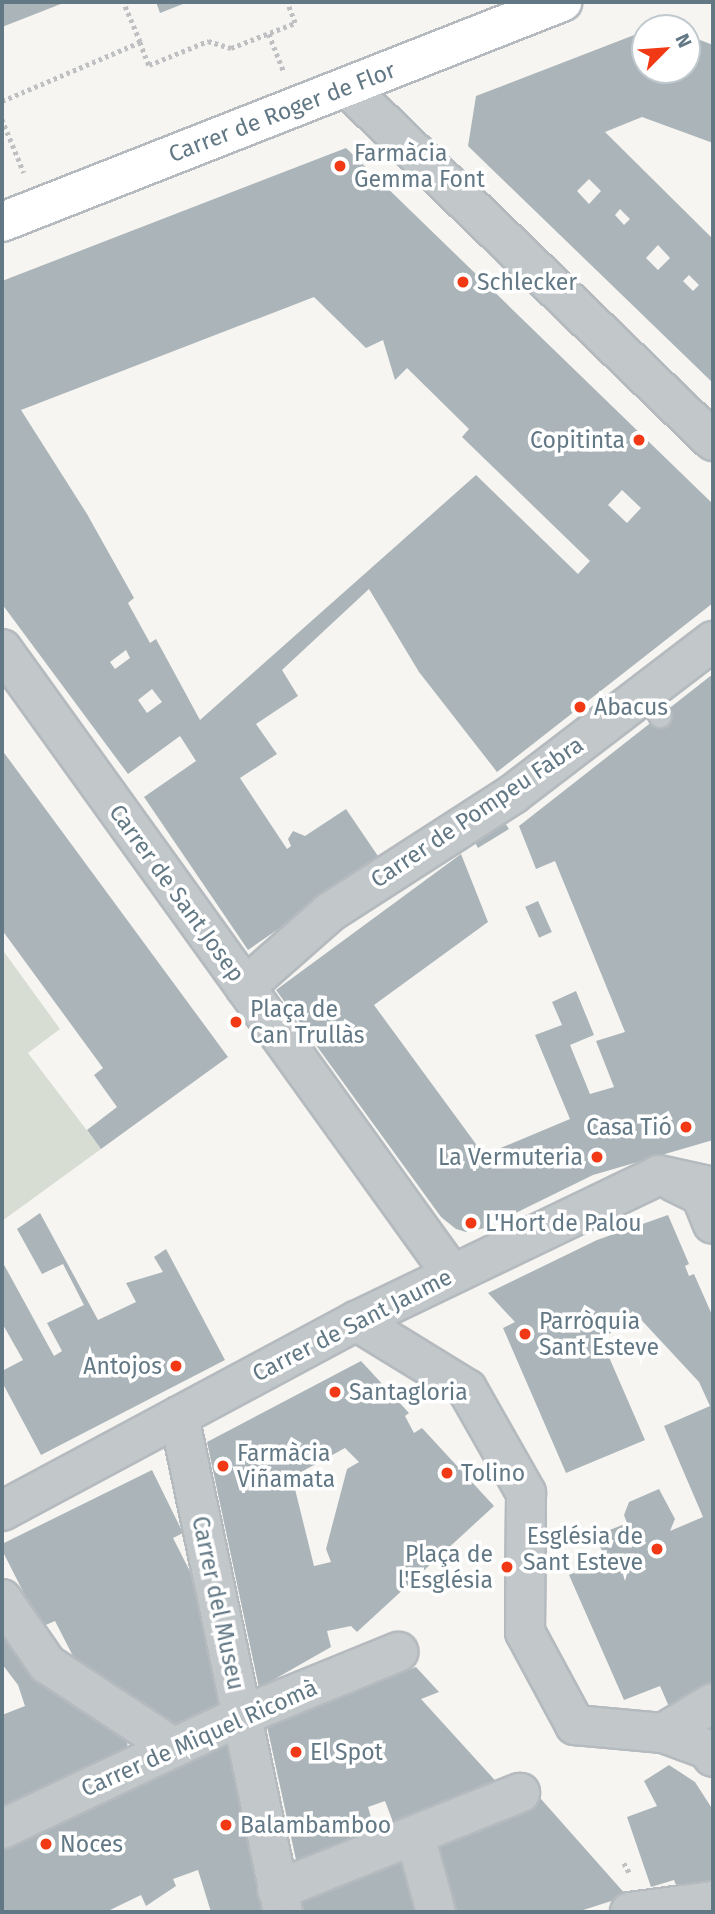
<!DOCTYPE html>
<meta charset="utf-8">
<style>
body{margin:0}
#map{position:relative;width:715px;height:1914px;overflow:hidden;background:#f6f5f1;font-family:"Fira Sans",sans-serif}
div>[style]{position:absolute}
.green>*{inset:0;background:#d7ddd2}
.building>*{inset:0;background:#abb5b9;transform-origin:0 0}
.path>*{height:4.5px;margin-top:-2.25px;transform-origin:0;background:repeating-linear-gradient(90deg,#bec0c2 0 3.5px,transparent 0 7px)}
.roads{filter:drop-shadow(2px 0 #b4babe) drop-shadow(-2px 0 #b4babe) drop-shadow(0 2px #b4babe) drop-shadow(0 -2px #b4babe)}
.lane>*{height:21px;margin:-10.5px;padding:0 10.5px;transform-origin:10.5px;border-radius:10.5px;background:#c2c7ca}
.street>*{height:38px;margin:-19px;padding:0 19px;transform-origin:19px;border-radius:19px;background:#c2c7ca}
.secondary>*{height:38px;margin:-19px;padding:0 19px;transform-origin:19px;border-radius:19px;background:#fff}
.dots>*{width:19px;height:19px;translate:-50% -50%;box-sizing:border-box;border:4px solid #fff;border-radius:50%}
span{translate:-50% -50%;white-space:nowrap;text-align:center;line-height:1.15;-webkit-text-stroke:7px #fff;paint-order:stroke}
.street-label{font-size:23px;color:#627885}
.poi-label{font-size:23px;color:#627885}
.left{translate:0 -50%;text-align:left}
.right{translate:-100% -50%;text-align:right}
.frame{position:absolute;inset:0;border:4px solid #627885;pointer-events:none}
.north{position:absolute;left:631px;top:14px;width:70px;height:70px;box-sizing:border-box;background:#fff;border:2px solid #c0c9ce;border-radius:50%;rotate:65deg;font-size:19px;font-weight:700;line-height:28px;text-align:center;color:#627885}
.north::after{content:'';display:block;margin:auto;width:24px;height:32px;background:#f13915;clip-path:polygon(50% 0,100% 100%,50% 72%,0 100%)}
</style>
<div id="map">
<div class="green">
<div style="clip-path:polygon(2px 949px,60px 1029px,28px 1053px,101px 1149px,2px 1221px)"></div>
</div>
<div class="building">
<div style="clip-path:polygon(2px 2px,66px 2px,2px 27px)"></div>
<div style="clip-path:polygon(156px 2px,188px 2px,160px 13px)"></div>
<div style="clip-path:polygon(evenodd,642px 32px,645px 70px,687px 70px,687px 35px,713px 45px,713px 143px,642px 117px,605px 132px,713px 239px,713px 383px,468px 146px,476px 96px,642px 32px,589px 179px,601px 191px,589px 204px,577px 191px,589px 179px,642px 32px,620px 209px,630px 219px,624px 225px,615px 215px,620px 209px,642px 32px,658px 245px,670px 258px,658px 270px,646px 258px,658px 245px,642px 32px,689px 275px,699px 285px,693px 291px,683px 281px,689px 275px)"></div>
<div style="clip-path:polygon(evenodd,346px 148px,713px 504px,713px 603px,497px 772px,419px 672px,369px 589px,282px 670px,298px 696px,256px 724px,277px 754px,240px 778px,287px 849px,291px 846px,288px 839px,293px 831px,305px 836px,346px 809px,380px 859px,248px 950px,144px 797px,196px 761px,180px 736px,128px 774px,2px 604px,2px 281px,346px 148px,314px 297px,366px 348px,383px 340px,395px 380px,407px 368px,469px 429px,462px 437px,590px 561px,578px 574px,476px 475px,200px 720px,156px 639px,150px 643px,128px 603px,134px 598px,87px 514px,21px 410px,314px 297px,346px 148px,622px 490px,641px 508px,627px 523px,608px 505px,622px 490px,346px 148px,126px 650px,130px 658px,115px 669px,110px 662px,126px 650px,346px 148px,152px 689px,162px 702px,147px 713px,138px 700px,152px 689px)"></div>
<div style="clip-path:polygon(713px 674px,713px 1140px,593px 1175px,485px 1228px,466px 1232px,456px 1229px,441px 1217px,276px 990px,461px 854px,488px 922px,374px 1005px,484px 1155px,570px 1119px,535px 1035px,562px 1025px,552px 1002px,576px 991px,594px 1035px,570px 1045px,590px 1094px,614px 1087px,596px 1041px,625px 1032px,555px 861px,536px 869px,519px 826px)"></div>
<div style="clip-path:polygon(2px 750px,228px 1057px,101px 1149px,87px 1130px,117px 1107px,94px 1075px,103px 1068px,2px 930px)"></div>
<div style="clip-path:polygon(503px 820px,509px 829px,478px 848px,472px 837px)"></div>
<div style="left:538px;top:901px;width:34px;height:14px;rotate:66deg"></div>
<div style="clip-path:polygon(40px 1213px,98px 1320px,136px 1302px,126px 1283px,163px 1272px,154px 1257px,166px 1249px,225px 1360px,41px 1455px,2px 1382px,2px 1371px,23px 1360px,2px 1323px,2px 1261px,54px 1356px,62px 1351px,47px 1323px,84px 1305px,63px 1264px,42px 1274px,17px 1229px)"></div>
<div style="clip-path:polygon(668px 1215px,689px 1264px,685px 1266px,689px 1276px,694px 1274px,713px 1317px,713px 1690px,670px 1709px,660px 1686px,624px 1700px,569px 1575px,606px 1559px,595px 1536px,627px 1523px,624px 1515px,629px 1502px,659px 1489px,675px 1519px,670px 1531px,703px 1517px,664px 1426px,710px 1406px,699px 1382px,633px 1311px,602px 1341px,645px 1440px,566px 1473px,503px 1328px,515px 1322px,488px 1293px,597px 1240px)"></div>
<div style="clip-path:polygon(evenodd,361px 1361px,409px 1413px,405px 1416px,414px 1433px,422px 1428px,494px 1506px,357px 1632px,351px 1626px,327px 1631px,331px 1647px,259px 1688px,207px 1442px,361px 1361px,345px 1448px,359px 1462px,347px 1469px,326px 1549px,331px 1562px,314px 1566px,292px 1477px,345px 1448px)"></div>
<div style="clip-path:polygon(152px 1470px,183px 1533px,173px 1538px,202px 1595px,220px 1707px,173px 1729px,76px 1662px,55px 1621px,41px 1627px,2px 1550px,2px 1544px)"></div>
<div style="clip-path:polygon(2px 1623px,128px 1733px,127px 1751px,2px 1810px,2px 1715px,25px 1706px,18px 1685px,2px 1664px)"></div>
<div style="clip-path:polygon(416px 1667px,439px 1692px,421px 1699px,502px 1788px,396px 1830px,385px 1801px,368px 1807px,377px 1838px,298px 1869px,267px 1726px)"></div>
<div style="clip-path:polygon(227px 1745px,273px 1912px,211px 1912px,198px 1870px,173px 1879px,176px 1886px,146px 1906px,141px 1895px,106px 1912px,2px 1912px,2px 1851px)"></div>
<div style="clip-path:polygon(669px 1765px,695px 1782px,713px 1810px,713px 1889px,679px 1893px,674px 1880px,651px 1887px,627px 1817px,657px 1806px,644px 1781px)"></div>
<div style="clip-path:polygon(541px 1799px,627px 1896px,577px 1912px,447px 1912px,427px 1842px)"></div>
<div style="clip-path:polygon(407px 1853px,425px 1912px,304px 1912px,301px 1891px)"></div>
</div>
<div class="path">
<div style="left:269px;top:34px;width:41px;rotate:68.5deg"></div>
<div style="left:140px;top:42px;width:25px;rotate:69deg"></div>
<div style="left:149px;top:65px;width:64px;rotate:-22.1deg"></div>
<div style="left:208px;top:41px;width:24px;rotate:17deg"></div>
<div style="left:231px;top:48px;width:69px;rotate:-21.3deg"></div>
<div style="left:295px;top:23px;width:22px;rotate:-111deg"></div>
<div style="left:2px;top:101px;width:150px;rotate:-23.1deg"></div>
<div style="left:140px;top:42px;width:43px;rotate:-113deg"></div>
<div style="left:2px;top:119px;width:58px;rotate:67.8deg"></div>
<div style="left:624px;top:1863px;width:13px;rotate:61deg"></div>
</div>
<div class="roads">
<div class="lane">
<div style="left:646px;top:692px;width:28px;rotate:60deg"></div>
</div>
<div class="street">
<div style="left:347px;top:87px;width:509px;rotate:44.05deg"></div>
<div style="left:2px;top:649px;width:769px;rotate:54.26deg"></div>
<div style="left:245px;top:987px;width:113px;rotate:-41.4deg"></div>
<div style="left:330px;top:912px;width:218px;rotate:-32.8deg"></div>
<div style="left:513px;top:794px;width:252px;rotate:-37.4deg"></div>
<div style="left:674px;top:1182px;width:30px;rotate:26deg"></div>
<div style="left:701px;top:1195px;width:31px;rotate:68deg"></div>
<div style="left:356px;top:1321px;width:130px;rotate:31.5deg"></div>
<div style="left:467px;top:1389px;width:120px;rotate:60.4deg"></div>
<div style="left:526px;top:1493px;width:139px;rotate:90.4deg"></div>
<div style="left:525px;top:1632px;width:106px;rotate:61.7deg"></div>
<div style="left:575px;top:1725px;width:88px;rotate:5.2deg"></div>
<div style="left:663px;top:1733px;width:47px;rotate:20deg"></div>
<div style="left:707px;top:1749px;width:10px;rotate:53deg"></div>
<div style="left:179px;top:1416px;width:507px;rotate:78.16deg"></div>
<div style="left:2px;top:1511px;width:402px;rotate:-28.2deg"></div>
<div style="left:356px;top:1321px;width:336px;rotate:-25.7deg"></div>
<div style="left:659px;top:1175px;width:55px;rotate:12.5deg"></div>
<div style="left:2px;top:1599px;width:79px;rotate:55.3deg"></div>
<div style="left:47px;top:1664px;width:151px;rotate:33.4deg"></div>
<div style="left:663px;top:1733px;width:58px;rotate:-31deg"></div>
<div style="left:2px;top:1829px;width:264px;rotate:-25.3deg"></div>
<div style="left:241px;top:1716px;width:170px;rotate:-22.2deg"></div>
<div style="left:415px;top:1836px;width:79px;rotate:74.6deg"></div>
<div style="left:277px;top:1890px;width:262px;rotate:-21.8deg"></div>
<div style="left:630px;top:1912px;width:84px;rotate:-7.5deg"></div>
</div>
<div class="secondary">
<div style="left:2px;top:222px;width:602px;rotate:-21.45deg"></div>
</div>
</div>
<div class="dots">
<div style="left:340px;top:166px;background:#f13915"></div>
<div style="left:463px;top:282px;background:#f13915"></div>
<div style="left:639px;top:440px;background:#f13915"></div>
<div style="left:580px;top:707px;background:#f13915"></div>
<div style="left:236px;top:1022px;background:#f13915"></div>
<div style="left:686px;top:1127px;background:#f13915"></div>
<div style="left:597px;top:1157px;background:#f13915"></div>
<div style="left:471px;top:1223px;background:#f13915"></div>
<div style="left:525px;top:1334px;background:#f13915"></div>
<div style="left:176px;top:1366px;background:#f13915"></div>
<div style="left:335px;top:1392px;background:#f13915"></div>
<div style="left:223px;top:1466px;background:#f13915"></div>
<div style="left:447px;top:1473px;background:#f13915"></div>
<div style="left:657px;top:1549px;background:#f13915"></div>
<div style="left:507px;top:1567px;background:#f13915"></div>
<div style="left:296px;top:1752px;background:#f13915"></div>
<div style="left:226px;top:1825px;background:#f13915"></div>
<div style="left:46px;top:1844px;background:#f13915"></div>
</div>
<div class="street-label">
<span style="left:282px;top:112px;rotate:-21deg">Carrer de Roger de Flor</span>
<span style="left:477px;top:812px;rotate:-34deg">Carrer de Pompeu Fabra</span>
<span style="left:177px;top:893px;rotate:54deg">Carrer de Sant Josep</span>
<span style="left:352px;top:1325px;rotate:-27deg">Carrer de Sant Jaume</span>
<span style="left:218px;top:1603px;rotate:78deg">Carrer del Museu</span>
<span style="left:199px;top:1738px;rotate:-24deg">Carrer de Miquel Ricomà</span>
</div>
<div class="poi-label">
<span class="left" style="left:354px;top:166px">Farmàcia<br>Gemma Font</span>
<span class="left" style="left:477px;top:282px">Schlecker</span>
<span class="right" style="left:625px;top:440px">Copitinta</span>
<span class="left" style="left:594px;top:707px">Abacus</span>
<span class="left" style="left:250px;top:1022px">Plaça de<br>Can Trullàs</span>
<span class="right" style="left:672px;top:1127px">Casa Tió</span>
<span class="right" style="left:583px;top:1157px">La Vermuteria</span>
<span class="left" style="left:485px;top:1223px">L'Hort de Palou</span>
<span class="left" style="left:539px;top:1334px">Parròquia<br>Sant Esteve</span>
<span class="right" style="left:162px;top:1366px">Antojos</span>
<span class="left" style="left:349px;top:1392px">Santagloria</span>
<span class="left" style="left:237px;top:1466px">Farmàcia<br>Viñamata</span>
<span class="left" style="left:461px;top:1473px">Tolino</span>
<span class="right" style="left:643px;top:1549px">Església de<br>Sant Esteve</span>
<span class="right" style="left:493px;top:1567px">Plaça de<br>l'Església</span>
<span class="left" style="left:310px;top:1752px">El Spot</span>
<span class="left" style="left:240px;top:1825px">Balambamboo</span>
<span class="left" style="left:60px;top:1844px">Noces</span>
</div>
<div class="frame"></div>
<div class="north">N</div>
</div>
